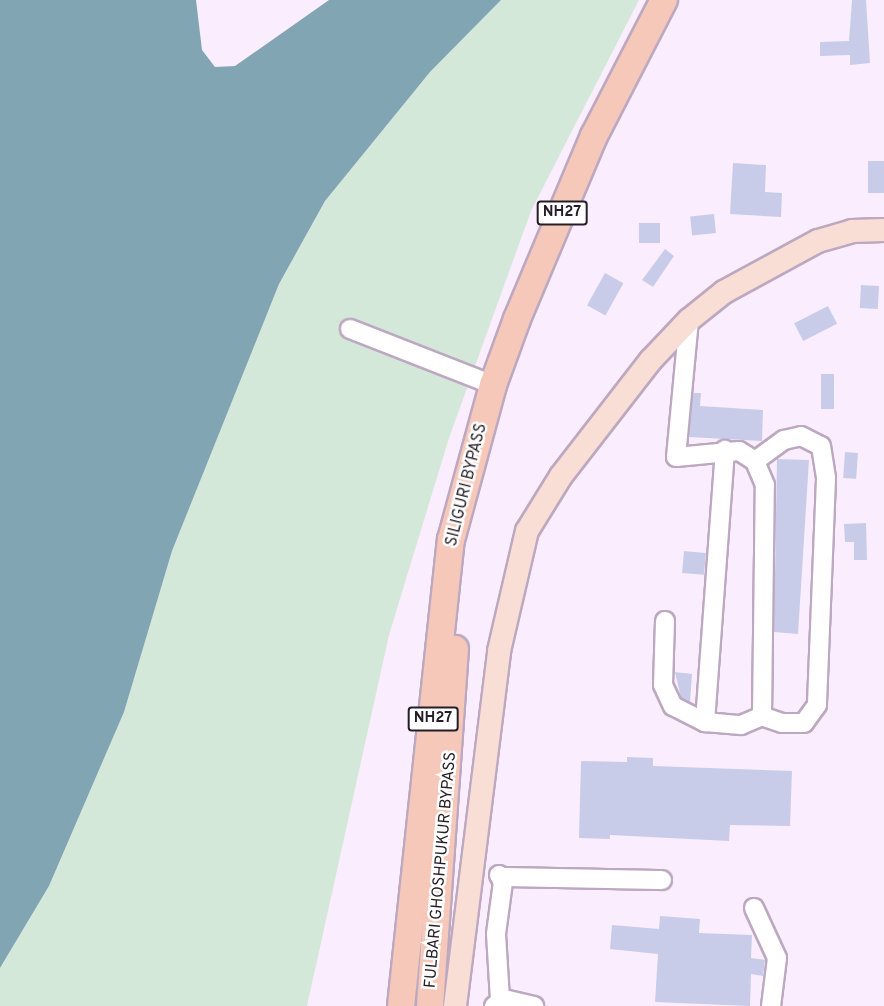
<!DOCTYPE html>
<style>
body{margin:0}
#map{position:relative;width:884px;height:1006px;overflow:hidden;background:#faedfd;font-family:Overpass,sans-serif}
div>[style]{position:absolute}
.green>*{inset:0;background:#d4e8da}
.water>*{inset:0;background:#82a5b4}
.building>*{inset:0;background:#c9cce9;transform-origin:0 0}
.roads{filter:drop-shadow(2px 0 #bca8c0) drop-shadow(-2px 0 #bca8c0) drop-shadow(0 2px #bca8c0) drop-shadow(0 -2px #bca8c0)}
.minor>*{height:18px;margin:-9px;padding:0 9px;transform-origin:9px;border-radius:9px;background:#fff}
.major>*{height:22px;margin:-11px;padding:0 11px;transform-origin:11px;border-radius:11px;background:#f9ded6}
.highway>*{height:26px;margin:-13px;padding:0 13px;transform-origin:13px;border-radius:13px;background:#f5c8ba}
span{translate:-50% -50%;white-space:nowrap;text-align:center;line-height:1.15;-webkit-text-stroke:5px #fff;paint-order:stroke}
.shield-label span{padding:2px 4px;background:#fff;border:2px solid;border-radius:4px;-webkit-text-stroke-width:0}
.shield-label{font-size:15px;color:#251e27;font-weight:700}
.street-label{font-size:16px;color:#251e27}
</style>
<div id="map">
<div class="green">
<div style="clip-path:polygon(501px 0,639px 0,531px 211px,449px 438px,389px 635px,307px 1006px,0 1006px,0 968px,49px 886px,124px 712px,172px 551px,279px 284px,325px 201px,430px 72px)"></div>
</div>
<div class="water">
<div style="clip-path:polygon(0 0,196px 0,202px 50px,215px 67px,235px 66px,329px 0,501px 0,430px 72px,325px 201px,279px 284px,172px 551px,124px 712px,49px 886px,0 968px)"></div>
</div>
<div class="building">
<div style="clip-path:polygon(852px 0,866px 0,870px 63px,850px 65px,850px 55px,820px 56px,820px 42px,849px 41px)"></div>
<div style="left:868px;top:161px;width:16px;height:32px"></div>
<div style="clip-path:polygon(733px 163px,766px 165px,765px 192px,782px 193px,781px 217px,730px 214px)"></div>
<div style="left:714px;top:214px;width:19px;height:24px;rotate:84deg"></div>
<div style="left:660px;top:223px;width:20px;height:21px;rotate:90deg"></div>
<div style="clip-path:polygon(665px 249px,674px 256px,653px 287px,642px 280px)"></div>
<div style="left:605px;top:273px;width:21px;height:37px;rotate:29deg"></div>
<div style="left:861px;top:285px;width:18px;height:23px;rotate:3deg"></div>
<div style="left:828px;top:306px;width:20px;height:38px;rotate:63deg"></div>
<div style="left:821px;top:374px;width:13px;height:35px"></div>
<div style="clip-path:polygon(693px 393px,701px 393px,700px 406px,763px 410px,762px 441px,689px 437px)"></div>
<div style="left:845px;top:452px;width:13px;height:26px;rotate:4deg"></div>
<div style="clip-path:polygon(777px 459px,809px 460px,798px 634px,774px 632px)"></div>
<div style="clip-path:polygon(866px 523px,867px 560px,854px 560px,854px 542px,845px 542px,844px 524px)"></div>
<div style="left:684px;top:551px;width:22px;height:22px;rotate:5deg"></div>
<div style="clip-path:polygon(675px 672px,692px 674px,690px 702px,681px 698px)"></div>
<div style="clip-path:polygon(627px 757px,653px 758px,653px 766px,792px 771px,790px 826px,730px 825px,729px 841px,610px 835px,610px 839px,579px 838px,581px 761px,627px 762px)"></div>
<div style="clip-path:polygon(660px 916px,700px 919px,699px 933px,752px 935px,751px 958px,765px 960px,763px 976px,751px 974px,750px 1006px,655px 1002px,658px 954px,610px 949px,612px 925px,659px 929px)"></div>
</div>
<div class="roads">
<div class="minor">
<div style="left:350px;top:329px;width:154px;rotate:21.4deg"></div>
<div style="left:755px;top:461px;width:36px;rotate:-36deg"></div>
<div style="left:784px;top:440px;width:17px;rotate:-13deg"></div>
<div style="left:801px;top:436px;width:22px;rotate:27deg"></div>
<div style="left:821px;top:446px;width:33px;rotate:81deg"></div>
<div style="left:826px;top:479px;width:226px;rotate:92.3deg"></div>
<div style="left:817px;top:705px;width:22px;rotate:126deg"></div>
<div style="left:804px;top:723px;width:22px;rotate:180deg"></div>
<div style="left:782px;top:723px;width:21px;rotate:-161deg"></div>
<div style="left:665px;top:621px;width:64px;rotate:91.8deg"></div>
<div style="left:663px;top:685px;width:23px;rotate:65deg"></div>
<div style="left:673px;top:706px;width:36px;rotate:27deg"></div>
<div style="left:705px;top:722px;width:36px;rotate:5deg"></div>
<div style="left:741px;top:725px;width:23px;rotate:-23deg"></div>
<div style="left:762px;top:716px;width:231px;rotate:-89.3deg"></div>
<div style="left:765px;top:485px;width:26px;rotate:-113deg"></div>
<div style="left:755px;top:461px;width:19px;rotate:-148deg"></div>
<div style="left:739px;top:451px;width:63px;rotate:174.6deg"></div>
<div style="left:676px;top:457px;width:138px;rotate:-84.6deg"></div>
<div style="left:705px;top:722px;width:273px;rotate:-85.8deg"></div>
<div style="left:499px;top:875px;width:8px;rotate:60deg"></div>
<div style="left:503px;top:882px;width:52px;rotate:97.7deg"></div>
<div style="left:496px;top:934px;width:66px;rotate:86.5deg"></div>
<div style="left:502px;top:877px;width:160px;rotate:1.1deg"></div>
<div style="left:754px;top:908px;width:55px;rotate:65.3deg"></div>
<div style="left:777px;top:958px;width:48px;rotate:97.1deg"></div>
<div style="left:494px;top:1006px;width:12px;rotate:-35deg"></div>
<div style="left:504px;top:999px;width:31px;rotate:13deg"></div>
</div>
<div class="major">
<div style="left:455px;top:1006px;width:358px;rotate:-82.9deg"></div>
<div style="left:499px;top:651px;width:123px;rotate:-76.9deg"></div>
<div style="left:527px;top:531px;width:65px;rotate:-58.3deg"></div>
<div style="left:561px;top:476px;width:147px;rotate:-52.2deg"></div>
<div style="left:651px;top:360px;width:55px;rotate:-46.5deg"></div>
<div style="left:689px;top:320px;width:45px;rotate:-38.7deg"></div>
<div style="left:724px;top:292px;width:107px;rotate:-28.5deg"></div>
<div style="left:818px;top:241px;width:35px;rotate:-16deg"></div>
<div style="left:852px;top:231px;width:32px;rotate:-2deg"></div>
</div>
<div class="highway">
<div style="left:401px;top:1006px;width:469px;rotate:-83.9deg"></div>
<div style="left:451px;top:540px;width:161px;rotate:-74.8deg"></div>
<div style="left:493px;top:385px;width:70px;rotate:-70deg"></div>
<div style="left:517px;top:319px;width:199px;rotate:-67.2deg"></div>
<div style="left:594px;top:136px;width:153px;rotate:-62.8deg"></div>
<div style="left:430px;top:1006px;width:358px;rotate:-86deg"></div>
</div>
</div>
<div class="shield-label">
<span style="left:562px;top:213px">NH27</span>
<span style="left:433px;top:719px">NH27</span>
</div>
<div class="street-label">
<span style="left:467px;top:485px;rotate:-76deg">SILIGURI BYPASS</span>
<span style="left:441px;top:870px;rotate:-85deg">FULBARI GHOSHPUKUR BYPASS</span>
</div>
</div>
